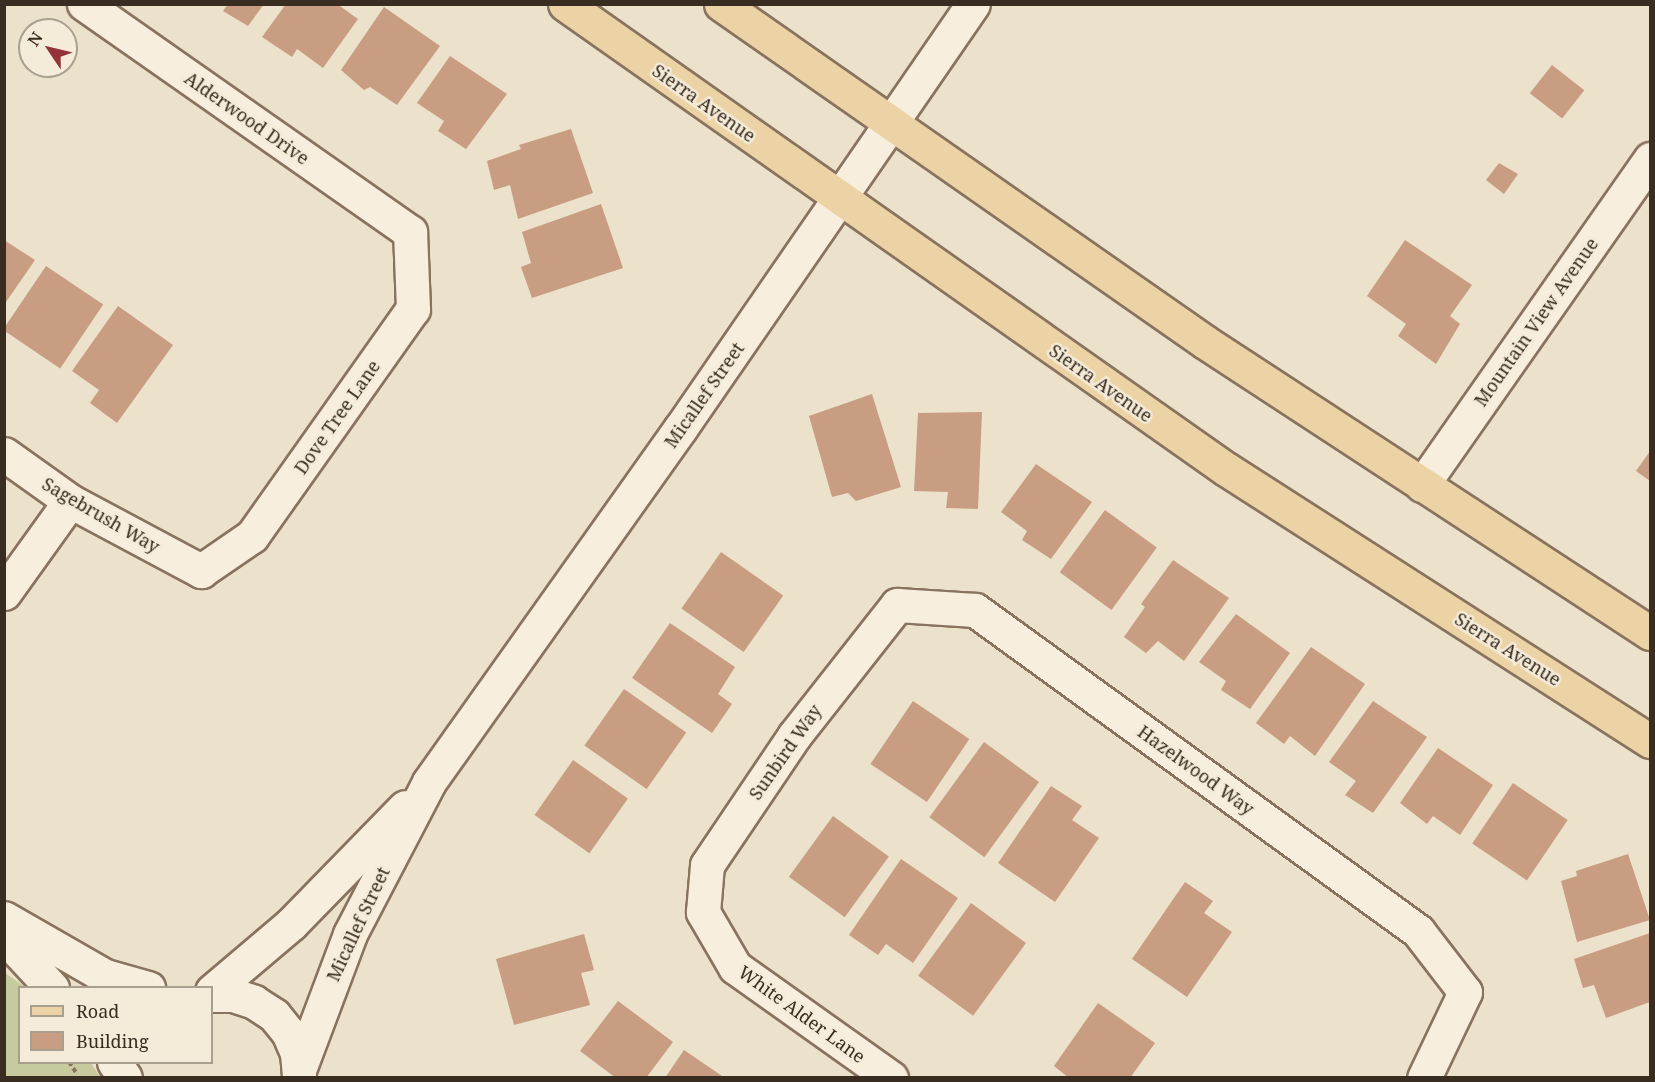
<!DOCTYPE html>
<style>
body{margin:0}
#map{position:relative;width:1655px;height:1082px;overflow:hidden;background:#ece1ca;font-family:"Noto Serif",serif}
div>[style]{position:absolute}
.green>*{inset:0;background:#c6ca9e}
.building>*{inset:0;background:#c89d82;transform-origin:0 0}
.path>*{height:4px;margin-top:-2px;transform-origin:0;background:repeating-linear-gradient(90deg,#88735f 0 4.5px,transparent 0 7.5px)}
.roads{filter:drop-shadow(2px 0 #88735f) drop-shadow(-2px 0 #88735f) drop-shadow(0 2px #88735f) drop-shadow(0 -2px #88735f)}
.minor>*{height:33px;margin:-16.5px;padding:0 16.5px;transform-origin:16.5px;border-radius:16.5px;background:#f7eedd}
.major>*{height:33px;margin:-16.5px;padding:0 16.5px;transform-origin:16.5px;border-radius:16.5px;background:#ecd3a5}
span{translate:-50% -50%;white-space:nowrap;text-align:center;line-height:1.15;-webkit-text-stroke:5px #f4ebd9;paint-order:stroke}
.street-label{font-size:18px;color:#392c21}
.frame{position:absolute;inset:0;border:6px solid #392c21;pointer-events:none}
.legend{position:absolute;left:18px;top:986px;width:195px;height:78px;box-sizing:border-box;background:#f4ebd9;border:2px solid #a99f8f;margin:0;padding:8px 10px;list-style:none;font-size:18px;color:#392c21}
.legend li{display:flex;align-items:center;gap:12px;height:30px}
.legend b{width:30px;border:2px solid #a99f8f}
.north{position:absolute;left:18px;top:18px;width:60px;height:60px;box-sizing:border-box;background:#f4ebd9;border:2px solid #a99f8f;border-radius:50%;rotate:305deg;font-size:16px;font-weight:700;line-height:24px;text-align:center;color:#392c21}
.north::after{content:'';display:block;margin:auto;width:21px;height:27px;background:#933337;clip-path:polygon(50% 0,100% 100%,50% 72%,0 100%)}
</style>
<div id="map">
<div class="green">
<div style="clip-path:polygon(4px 972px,25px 987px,20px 988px,20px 1062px,91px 1063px,100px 1077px,5px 1077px)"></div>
</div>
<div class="building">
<div style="clip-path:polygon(228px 4px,264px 4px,248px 26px,223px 11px)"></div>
<div style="clip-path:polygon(286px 4px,337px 4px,358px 19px,323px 68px,297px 49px,292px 57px,262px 37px)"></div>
<div style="clip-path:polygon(384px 7px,440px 46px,397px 105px,370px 87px,364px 90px,341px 70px)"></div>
<div style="clip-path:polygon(450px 56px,507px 94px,466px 149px,438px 131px,444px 121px,417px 103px)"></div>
<div style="left:1552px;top:65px;width:41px;height:36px;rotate:38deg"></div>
<div style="clip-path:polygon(571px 129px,593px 193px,518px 219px,510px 185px,494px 190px,487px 161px,521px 149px,519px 145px)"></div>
<div style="clip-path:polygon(1499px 163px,1518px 174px,1504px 194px,1486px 180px)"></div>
<div style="clip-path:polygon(601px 204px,623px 268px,532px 298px,521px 267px,531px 263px,522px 232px)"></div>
<div style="clip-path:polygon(4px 240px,35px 260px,4px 305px)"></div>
<div style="clip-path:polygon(1405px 240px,1472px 285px,1450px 316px,1460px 324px,1436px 364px,1398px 336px,1406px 324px,1367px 296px)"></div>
<div style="left:46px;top:266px;width:69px;height:77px;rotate:34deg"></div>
<div style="clip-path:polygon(118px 306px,173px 345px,117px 423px,90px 403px,99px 390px,72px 371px)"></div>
<div style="clip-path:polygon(872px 394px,901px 487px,856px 501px,848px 493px,832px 497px,809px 416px)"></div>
<div style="clip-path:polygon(982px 412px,978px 509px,946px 508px,948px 492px,914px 491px,918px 413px)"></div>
<div style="clip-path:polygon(1650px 451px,1650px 481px,1636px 471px)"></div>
<div style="clip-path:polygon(1036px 464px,1092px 502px,1051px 559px,1022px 540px,1027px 531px,1001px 512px)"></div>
<div style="left:1105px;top:510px;width:64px;height:77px;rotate:36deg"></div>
<div style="left:721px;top:552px;width:76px;height:69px;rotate:35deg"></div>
<div style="clip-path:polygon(1173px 560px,1229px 598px,1184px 661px,1158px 641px,1146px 653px,1124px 637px,1145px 607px,1141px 604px)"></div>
<div style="clip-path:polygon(1236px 614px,1290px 653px,1250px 709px,1221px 690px,1226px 681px,1199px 662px)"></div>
<div style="clip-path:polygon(670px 623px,735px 667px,718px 694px,732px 704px,712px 733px,632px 678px)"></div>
<div style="clip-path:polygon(1311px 647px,1365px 684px,1315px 756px,1290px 736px,1284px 744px,1256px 723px)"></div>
<div style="left:624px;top:689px;width:76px;height:69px;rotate:35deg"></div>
<div style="left:913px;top:701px;width:68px;height:76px;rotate:34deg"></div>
<div style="clip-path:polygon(1373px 701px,1427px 737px,1373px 813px,1345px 795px,1356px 781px,1329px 762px)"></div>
<div style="left:984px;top:742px;width:68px;height:93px;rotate:36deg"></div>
<div style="clip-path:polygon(1438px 748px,1493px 785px,1460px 835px,1433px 816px,1427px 824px,1400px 803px)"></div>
<div style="left:573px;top:760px;width:67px;height:67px;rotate:35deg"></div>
<div style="left:1513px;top:783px;width:66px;height:73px;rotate:34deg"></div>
<div style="clip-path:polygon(1051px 786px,1082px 806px,1072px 820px,1099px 838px,1055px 902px,998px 863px)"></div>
<div style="left:833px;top:816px;width:69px;height:75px;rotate:36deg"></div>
<div style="clip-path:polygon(1628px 854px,1650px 920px,1577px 942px,1561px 881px,1577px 876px,1576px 871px)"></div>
<div style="clip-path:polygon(901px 859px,958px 898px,913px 963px,886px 944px,878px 955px,849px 935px)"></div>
<div style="clip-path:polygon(1185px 882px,1213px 901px,1204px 913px,1232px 932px,1187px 997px,1132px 959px)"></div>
<div style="left:971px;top:903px;width:68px;height:90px;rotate:36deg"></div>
<div style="clip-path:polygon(1650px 933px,1650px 1002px,1606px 1018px,1594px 985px,1583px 988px,1574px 959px)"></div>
<div style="clip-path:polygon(584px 934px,594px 970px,581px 973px,590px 1005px,514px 1025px,496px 959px)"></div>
<div style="clip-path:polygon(618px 1001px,673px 1042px,646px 1078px,616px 1078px,580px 1051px)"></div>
<div style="clip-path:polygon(1098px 1003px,1155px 1043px,1130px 1078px,1069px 1078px,1054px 1066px)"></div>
<div style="clip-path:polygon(684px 1050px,725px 1078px,665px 1078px)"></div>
</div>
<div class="path">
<div style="left:69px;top:1062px;width:14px;rotate:56deg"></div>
</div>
<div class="roads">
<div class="minor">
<div style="left:4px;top:454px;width:81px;rotate:35.5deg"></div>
<div style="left:70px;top:501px;width:149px;rotate:28.1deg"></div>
<div style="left:201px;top:571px;width:62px;rotate:-34.5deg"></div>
<div style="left:252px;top:536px;width:278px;rotate:-54.7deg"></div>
<div style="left:413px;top:309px;width:77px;rotate:-92.2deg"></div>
<div style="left:410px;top:232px;width:398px;rotate:-145deg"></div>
<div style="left:1422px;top:485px;width:398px;rotate:-55deg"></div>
<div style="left:4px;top:593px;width:113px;rotate:-54.3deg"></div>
<div style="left:4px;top:918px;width:116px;rotate:29.9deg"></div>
<div style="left:105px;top:976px;width:45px;rotate:15.6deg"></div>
<div style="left:4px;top:936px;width:71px;rotate:47.3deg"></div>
<div style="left:212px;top:991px;width:104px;rotate:-40.3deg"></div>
<div style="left:291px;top:924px;width:163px;rotate:-45.7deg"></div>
<div style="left:212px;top:995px;width:21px"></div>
<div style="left:233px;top:995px;width:22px;rotate:18deg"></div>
<div style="left:254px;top:1002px;width:24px;rotate:33deg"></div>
<div style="left:274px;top:1015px;width:22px;rotate:51deg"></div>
<div style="left:288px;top:1032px;width:23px;rotate:67deg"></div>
<div style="left:297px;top:1053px;width:23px;rotate:85deg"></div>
<div style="left:114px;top:1062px;width:19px;rotate:55deg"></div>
<div style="left:299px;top:1070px;width:145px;rotate:-69.4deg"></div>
<div style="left:350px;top:934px;width:171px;rotate:-62.5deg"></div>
<div style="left:429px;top:782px;width:433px;rotate:-54.6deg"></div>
<div style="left:680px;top:429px;width:516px;rotate:-55.42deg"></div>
<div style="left:891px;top:1078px;width:191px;rotate:-144.6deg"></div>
<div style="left:735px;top:967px;width:64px;rotate:-120.2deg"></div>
<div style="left:703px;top:912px;width:47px;rotate:-85.1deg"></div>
<div style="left:707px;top:865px;width:156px;rotate:-56deg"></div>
<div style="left:794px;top:736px;width:167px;rotate:-51.8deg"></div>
<div style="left:897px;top:605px;width:78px;rotate:3.7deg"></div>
<div style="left:975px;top:610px;width:547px;rotate:35.93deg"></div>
<div style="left:1418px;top:931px;width:77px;rotate:52.4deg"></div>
<div style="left:1465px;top:992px;width:95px;rotate:115.5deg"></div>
</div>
<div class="major">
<div style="left:565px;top:4px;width:808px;rotate:35.13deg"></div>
<div style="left:1226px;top:469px;width:504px;rotate:32.68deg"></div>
<div style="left:721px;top:4px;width:590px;rotate:34.93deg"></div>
<div style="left:1205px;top:342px;width:532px;rotate:33.18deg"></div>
</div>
</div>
<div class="street-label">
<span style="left:704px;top:103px;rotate:35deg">Sierra Avenue</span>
<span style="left:247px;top:118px;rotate:35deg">Alderwood Drive</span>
<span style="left:1536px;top:322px;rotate:-55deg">Mountain View Avenue</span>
<span style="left:1101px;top:383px;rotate:35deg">Sierra Avenue</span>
<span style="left:704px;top:395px;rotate:-55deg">Micallef Street</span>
<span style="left:337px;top:417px;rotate:-55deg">Dove Tree Lane</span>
<span style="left:101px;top:515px;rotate:30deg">Sagebrush Way</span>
<span style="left:1508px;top:649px;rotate:32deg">Sierra Avenue</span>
<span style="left:785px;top:752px;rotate:-55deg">Sunbird Way</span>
<span style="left:1196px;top:770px;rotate:36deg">Hazelwood Way</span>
<span style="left:358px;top:924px;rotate:-65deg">Micallef Street</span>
<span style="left:802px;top:1014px;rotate:36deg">White Alder Lane</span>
</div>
<div class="frame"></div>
<ul class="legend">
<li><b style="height:8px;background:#ecd3a5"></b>Road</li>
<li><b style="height:16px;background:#c89d82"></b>Building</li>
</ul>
<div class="north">N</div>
</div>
